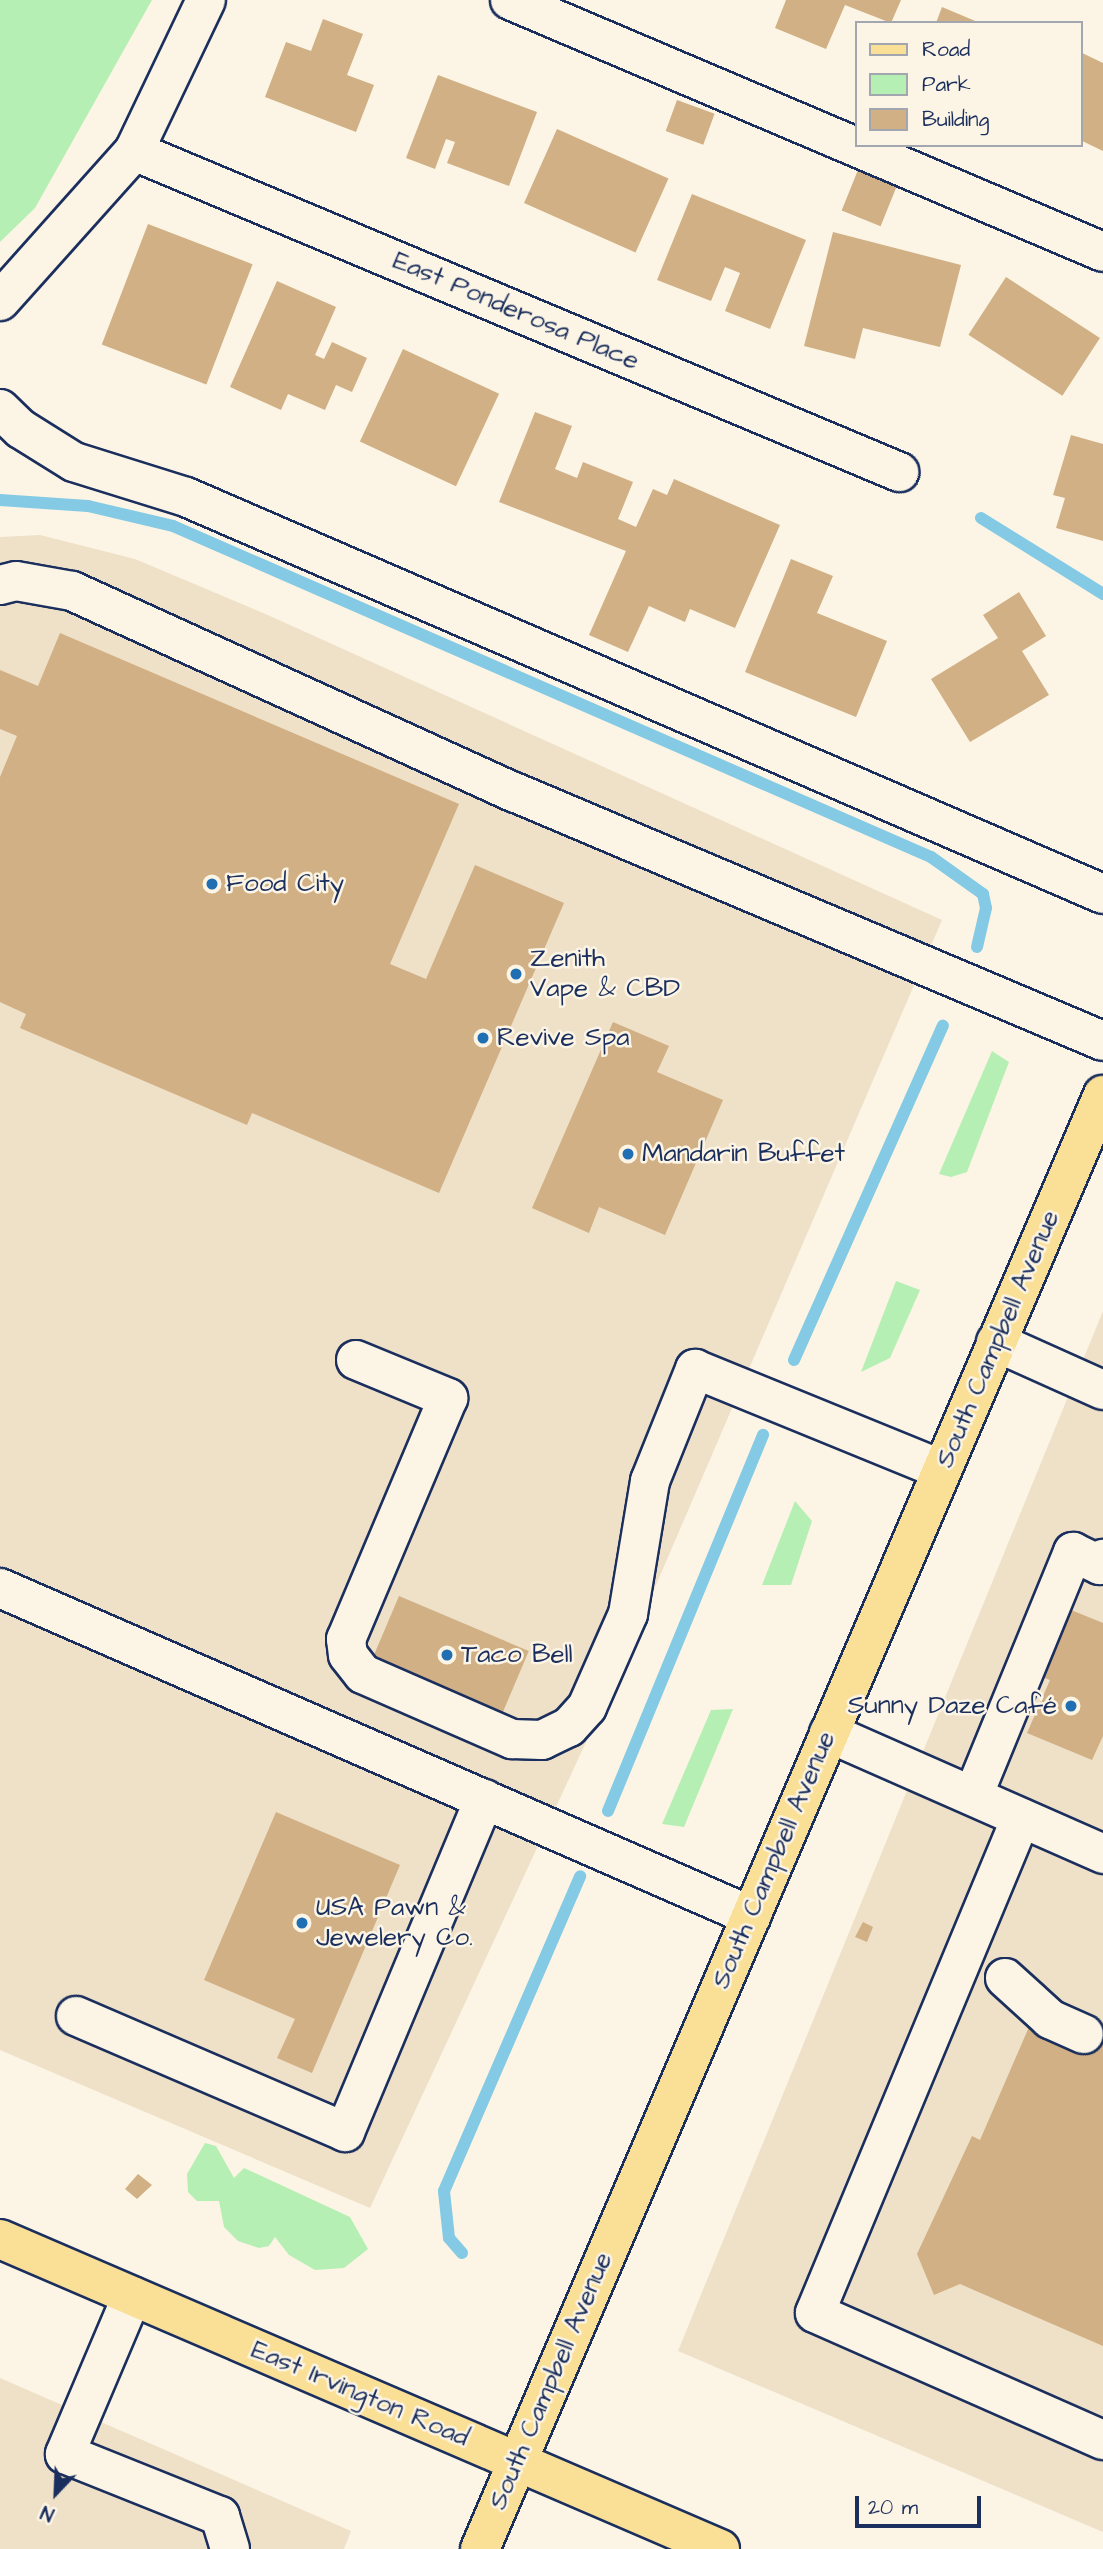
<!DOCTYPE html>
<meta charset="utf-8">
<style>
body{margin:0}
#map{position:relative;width:1103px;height:2549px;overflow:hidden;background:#fcf5e5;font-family:"Architects Daughter",sans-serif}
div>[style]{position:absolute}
.built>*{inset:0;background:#efe0c8}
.green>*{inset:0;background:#b6efb3}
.stream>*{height:12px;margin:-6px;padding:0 6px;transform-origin:6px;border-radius:6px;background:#84cae5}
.building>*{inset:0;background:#d0b084;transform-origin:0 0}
.roads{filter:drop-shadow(2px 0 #1b2f5e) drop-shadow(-2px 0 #1b2f5e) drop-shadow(0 2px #1b2f5e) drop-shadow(0 -2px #1b2f5e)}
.minor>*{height:38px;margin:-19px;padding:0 19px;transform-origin:19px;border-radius:19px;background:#fcf5e5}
.major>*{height:38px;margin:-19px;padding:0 19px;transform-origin:19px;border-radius:19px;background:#fadf96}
.dots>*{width:19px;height:19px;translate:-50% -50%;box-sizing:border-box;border:4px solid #fcf5e5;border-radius:50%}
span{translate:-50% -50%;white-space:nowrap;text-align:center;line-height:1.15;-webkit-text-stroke:5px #fcf5e5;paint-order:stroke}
.street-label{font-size:26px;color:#1b2f5e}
.poi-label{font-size:26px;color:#1b2f5e}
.left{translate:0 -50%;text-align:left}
.right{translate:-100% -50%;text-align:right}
.legend{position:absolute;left:855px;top:21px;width:228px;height:126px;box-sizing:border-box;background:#fcf5e5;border:2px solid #a2a6af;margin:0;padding:9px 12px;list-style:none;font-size:21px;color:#1b2f5e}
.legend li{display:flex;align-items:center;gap:14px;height:35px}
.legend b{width:35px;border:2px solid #a2a6af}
.north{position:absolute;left:21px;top:2458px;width:70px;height:70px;-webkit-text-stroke:5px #fcf5e5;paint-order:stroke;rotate:203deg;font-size:19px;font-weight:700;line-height:28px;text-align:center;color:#1b2f5e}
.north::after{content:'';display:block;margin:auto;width:24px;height:32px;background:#1b2f5e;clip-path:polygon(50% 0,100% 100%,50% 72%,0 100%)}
.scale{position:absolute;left:855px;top:2496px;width:126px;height:32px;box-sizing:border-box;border:4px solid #1b2f5e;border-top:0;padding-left:9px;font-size:21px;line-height:24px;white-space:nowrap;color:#1b2f5e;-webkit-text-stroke:5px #fcf5e5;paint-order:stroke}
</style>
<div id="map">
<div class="built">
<div style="clip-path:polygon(40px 535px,135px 559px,270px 616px,942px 920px,619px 1671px,370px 2208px,0 2050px,0 537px)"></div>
<div style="clip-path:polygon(1103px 1311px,1103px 2532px,678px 2351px)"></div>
<div style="clip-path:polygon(0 2378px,351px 2531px,344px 2549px,0 2549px)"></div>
</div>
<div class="green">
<div style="clip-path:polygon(0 0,152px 0,35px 208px,0 242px)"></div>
<div style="clip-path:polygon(992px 1051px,1009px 1062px,967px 1172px,951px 1177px,939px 1174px)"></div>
<div style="clip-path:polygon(896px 1281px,920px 1290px,890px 1358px,861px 1372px)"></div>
<div style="clip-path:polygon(795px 1501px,812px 1521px,791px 1585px,762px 1585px)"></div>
<div style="clip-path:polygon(733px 1709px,684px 1827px,662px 1824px,711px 1710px)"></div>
<div style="clip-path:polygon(205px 2143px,216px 2146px,234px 2178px,244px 2168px,350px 2217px,368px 2249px,344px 2268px,315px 2270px,289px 2255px,275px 2237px,269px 2246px,259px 2248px,238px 2241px,224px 2227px,219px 2201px,197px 2201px,188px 2192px,187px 2174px)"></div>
</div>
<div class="stream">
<div style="left:0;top:500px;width:88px;rotate:3.9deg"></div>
<div style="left:88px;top:506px;width:87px;rotate:13.2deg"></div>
<div style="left:173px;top:526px;width:827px;rotate:23.59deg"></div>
<div style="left:931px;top:857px;width:64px;rotate:35.4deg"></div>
<div style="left:983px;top:894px;width:14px;rotate:78deg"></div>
<div style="left:986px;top:908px;width:40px;rotate:103deg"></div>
<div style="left:981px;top:518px;width:144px;rotate:31.9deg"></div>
<div style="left:794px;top:1360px;width:366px;rotate:-66deg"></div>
<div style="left:608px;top:1811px;width:407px;rotate:-67.6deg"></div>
<div style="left:462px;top:2253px;width:20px;rotate:-131deg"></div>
<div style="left:449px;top:2238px;width:47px;rotate:-96.1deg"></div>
<div style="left:444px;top:2191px;width:343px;rotate:-66.6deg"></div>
</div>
<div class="building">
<div style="clip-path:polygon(786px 0,901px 0,891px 23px,845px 5px,826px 49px,775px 28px)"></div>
<div style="clip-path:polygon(942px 7px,980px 23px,936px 23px)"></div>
<div style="clip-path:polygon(323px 19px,363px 34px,347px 75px,374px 85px,356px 132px,265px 97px,286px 42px,311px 51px)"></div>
<div style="clip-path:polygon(1080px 52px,1103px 63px,1103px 151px,1080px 140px)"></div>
<div style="clip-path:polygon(438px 75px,537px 112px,509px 186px,447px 163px,455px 142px,446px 139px,435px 169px,406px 158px)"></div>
<div style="left:677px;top:100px;width:40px;height:33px;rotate:20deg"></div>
<div style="left:557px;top:129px;width:122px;height:81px;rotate:24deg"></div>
<div style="left:860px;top:165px;width:42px;height:49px;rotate:22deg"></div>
<div style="clip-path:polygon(692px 194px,806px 240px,770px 329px,725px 311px,740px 273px,725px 267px,711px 301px,657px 280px)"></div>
<div style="left:148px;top:224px;width:112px;height:129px;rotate:21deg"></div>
<div style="clip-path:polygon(833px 232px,961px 265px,940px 347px,863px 328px,855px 359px,804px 346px)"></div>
<div style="left:1006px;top:277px;width:112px;height:69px;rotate:33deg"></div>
<div style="clip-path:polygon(277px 281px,336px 307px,315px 355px,324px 359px,332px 342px,367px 358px,352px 392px,336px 385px,325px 410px,288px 394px,281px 410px,230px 387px)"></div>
<div style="left:403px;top:349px;width:106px;height:102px;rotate:25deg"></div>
<div style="clip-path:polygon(535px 412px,572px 426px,555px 469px,577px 478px,583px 462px,633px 482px,618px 519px,636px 527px,653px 489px,667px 495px,674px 479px,780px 525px,735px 628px,690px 609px,685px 622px,649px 606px,628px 652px,589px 635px,626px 551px,499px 502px)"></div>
<div style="clip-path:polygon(1071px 435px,1103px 444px,1103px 541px,1056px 528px,1065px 498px,1053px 495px)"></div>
<div style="clip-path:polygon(791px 559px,833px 576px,817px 613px,887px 641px,856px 717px,745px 672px)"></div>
<div style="clip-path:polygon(1019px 592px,1046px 636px,1022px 651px,1049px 695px,970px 742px,931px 679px,998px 638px,983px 615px)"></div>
<div style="clip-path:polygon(60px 633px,459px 804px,390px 964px,426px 979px,475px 865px,564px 903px,439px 1193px,252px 1113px,247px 1125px,20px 1028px,26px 1014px,0 1002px,0 777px,17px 736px,0 729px,0 670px,38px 686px)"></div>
<div style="clip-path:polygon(613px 1022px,669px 1046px,657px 1072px,723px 1100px,665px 1235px,599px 1207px,589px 1233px,532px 1208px)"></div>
<div style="left:399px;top:1596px;width:141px;height:72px;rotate:23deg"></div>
<div style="clip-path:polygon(1071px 1610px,1103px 1623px,1103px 1736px,1092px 1760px,1027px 1733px,1050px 1680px,1042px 1677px)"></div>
<div style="clip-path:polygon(276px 1812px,400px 1865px,312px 2073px,277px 2058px,295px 2019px,204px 1980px)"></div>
<div style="clip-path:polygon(863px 1922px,873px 1927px,867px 1942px,855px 1937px)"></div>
<div style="clip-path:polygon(1090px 2022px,1103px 2028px,1103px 2346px,960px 2284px,934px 2295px,917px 2254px,972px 2136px,980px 2140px,1029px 2027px,1078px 2048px)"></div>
<div style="clip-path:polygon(138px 2174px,152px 2185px,137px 2199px,125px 2189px)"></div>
</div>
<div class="roads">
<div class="minor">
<div style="left:510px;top:0;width:644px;rotate:23.02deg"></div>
<div style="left:134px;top:151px;width:830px;rotate:22.76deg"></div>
<div style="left:0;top:301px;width:201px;rotate:-48.2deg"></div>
<div style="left:134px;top:151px;width:167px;rotate:-64.5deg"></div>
<div style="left:0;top:409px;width:29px;rotate:44deg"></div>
<div style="left:21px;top:429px;width:62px;rotate:31.9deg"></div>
<div style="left:74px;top:462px;width:117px;rotate:17.4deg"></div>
<div style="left:186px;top:497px;width:999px;rotate:23.41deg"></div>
<div style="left:0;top:585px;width:16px;rotate:-14deg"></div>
<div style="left:16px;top:581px;width:57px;rotate:10.1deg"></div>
<div style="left:72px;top:591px;width:486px;rotate:24.5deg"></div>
<div style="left:514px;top:792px;width:639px;rotate:22.92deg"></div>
<div style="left:996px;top:1342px;width:117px;rotate:24.2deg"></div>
<div style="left:356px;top:1360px;width:100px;rotate:22.4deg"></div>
<div style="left:448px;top:1398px;width:262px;rotate:112.9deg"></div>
<div style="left:346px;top:1639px;width:16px;rotate:83deg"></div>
<div style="left:348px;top:1655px;width:24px;rotate:52deg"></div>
<div style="left:363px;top:1674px;width:163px;rotate:23.6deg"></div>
<div style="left:512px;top:1739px;width:30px;rotate:2deg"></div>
<div style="left:542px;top:1740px;width:30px;rotate:-26deg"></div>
<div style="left:569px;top:1727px;width:27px;rotate:-48deg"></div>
<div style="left:587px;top:1707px;width:102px;rotate:-66.2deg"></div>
<div style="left:628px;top:1614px;width:135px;rotate:-80.6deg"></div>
<div style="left:650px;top:1481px;width:121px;rotate:-68.1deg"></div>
<div style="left:695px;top:1369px;width:267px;rotate:22.2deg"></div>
<div style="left:0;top:1588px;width:820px;rotate:23.59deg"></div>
<div style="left:829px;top:1733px;width:300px;rotate:23.8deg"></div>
<div style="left:973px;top:1796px;width:264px;rotate:-67.7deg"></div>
<div style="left:1073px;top:1552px;width:30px;rotate:26deg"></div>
<div style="left:1100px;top:1565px;width:7px;rotate:-63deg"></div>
<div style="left:1021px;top:1818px;width:536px;rotate:112.6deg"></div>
<div style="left:815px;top:2313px;width:315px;rotate:23.8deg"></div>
<div style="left:1005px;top:1978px;width:61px;rotate:42.3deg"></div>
<div style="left:1050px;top:2019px;width:37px;rotate:24deg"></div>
<div style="left:76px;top:2016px;width:293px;rotate:23.3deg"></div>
<div style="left:345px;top:2132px;width:361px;rotate:-67.3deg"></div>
<div style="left:132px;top:2296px;width:172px;rotate:113deg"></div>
<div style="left:65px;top:2454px;width:167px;rotate:21.8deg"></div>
<div style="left:220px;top:2516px;width:34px;rotate:73deg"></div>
</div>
<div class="major">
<div style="left:0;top:2239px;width:784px;rotate:23.29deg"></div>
<div style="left:480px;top:2549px;width:1582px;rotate:-66.81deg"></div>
</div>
</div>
<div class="dots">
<div style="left:212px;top:884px;background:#1f6fb2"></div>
<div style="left:516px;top:974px;background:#1f6fb2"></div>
<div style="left:483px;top:1038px;background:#1f6fb2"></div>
<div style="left:628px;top:1154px;background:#1f6fb2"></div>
<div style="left:447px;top:1655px;background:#1f6fb2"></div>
<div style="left:1071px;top:1706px;background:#1f6fb2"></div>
<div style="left:302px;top:1923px;background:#1f6fb2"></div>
</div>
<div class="street-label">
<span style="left:516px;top:311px;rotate:23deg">East Ponderosa Place</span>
<span style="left:998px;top:1339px;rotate:-67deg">South Campbell Avenue</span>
<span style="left:774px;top:1860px;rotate:-67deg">South Campbell Avenue</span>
<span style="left:551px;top:2381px;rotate:-67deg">South Campbell Avenue</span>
<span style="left:360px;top:2394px;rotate:23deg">East Irvington Road</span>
</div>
<div class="poi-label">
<span class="left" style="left:226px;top:884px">Food City</span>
<span class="left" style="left:530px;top:974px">Zenith<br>Vape &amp; CBD</span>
<span class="left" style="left:497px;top:1038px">Revive Spa</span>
<span class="left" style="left:642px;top:1154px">Mandarin Buffet</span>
<span class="left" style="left:461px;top:1655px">Taco Bell</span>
<span class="right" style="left:1057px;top:1706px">Sunny Daze Café</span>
<span class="left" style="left:316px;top:1923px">USA Pawn &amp;<br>Jewelery Co.</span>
</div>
<ul class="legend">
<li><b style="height:9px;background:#fadf96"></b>Road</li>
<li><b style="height:19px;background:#b6efb3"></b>Park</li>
<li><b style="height:19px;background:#d0b084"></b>Building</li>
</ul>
<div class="north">N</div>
<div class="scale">20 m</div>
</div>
